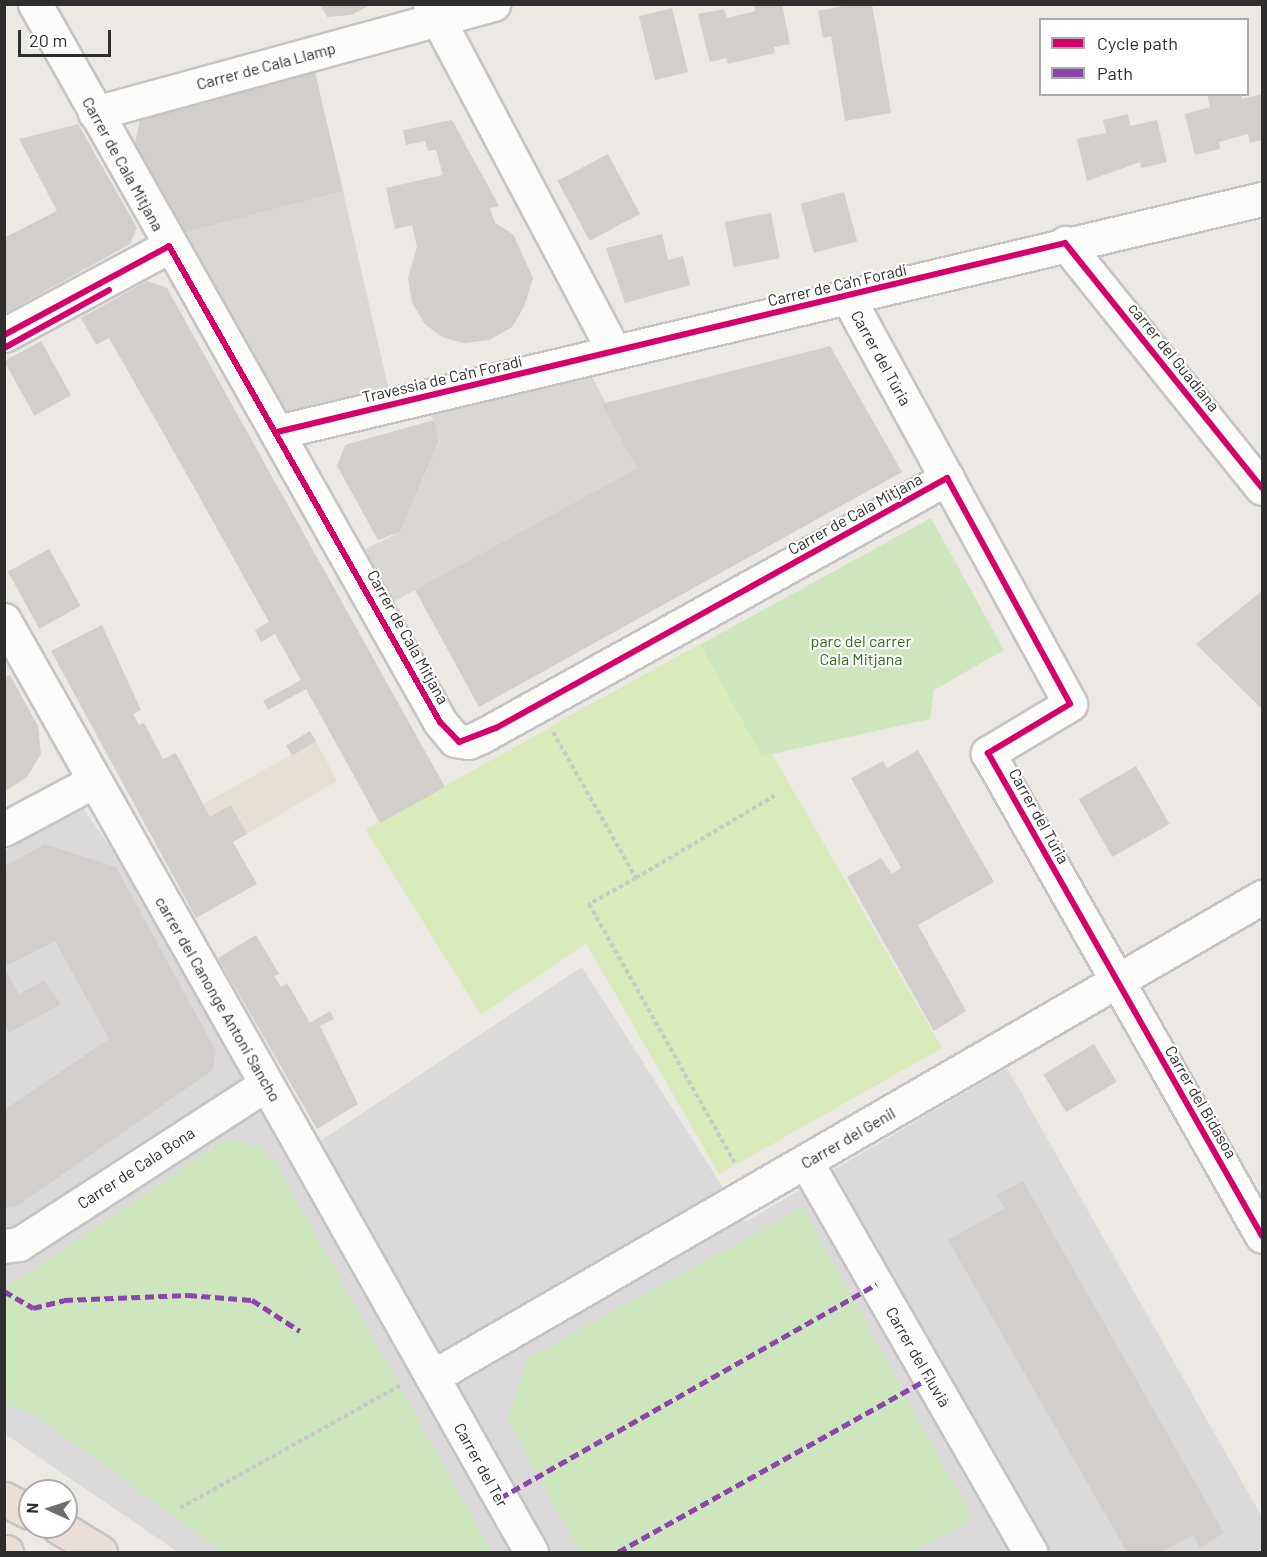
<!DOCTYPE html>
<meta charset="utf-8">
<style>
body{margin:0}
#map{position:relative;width:1267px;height:1557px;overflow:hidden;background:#ece8e4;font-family:Barlow,sans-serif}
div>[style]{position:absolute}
.industrial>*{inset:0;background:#dcd9db}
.education>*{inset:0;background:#e6e0d3}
.green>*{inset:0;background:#cee6be}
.pitch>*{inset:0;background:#d9eabb}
.plaza>*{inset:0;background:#dad6d2}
.building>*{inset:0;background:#d1cecb;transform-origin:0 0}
.path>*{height:4px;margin-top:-2px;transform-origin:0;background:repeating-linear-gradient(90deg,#c9c9c8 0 4.5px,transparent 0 7.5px)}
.roads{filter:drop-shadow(2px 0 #c5c4c5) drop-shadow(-2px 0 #c5c4c5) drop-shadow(0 2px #c5c4c5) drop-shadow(0 -2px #c5c4c5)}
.street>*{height:33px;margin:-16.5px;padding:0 16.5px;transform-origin:16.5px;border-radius:16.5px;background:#fcfcfb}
.highway>*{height:33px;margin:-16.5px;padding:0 16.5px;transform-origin:16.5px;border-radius:16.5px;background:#eadfd6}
.quiet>*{height:4.5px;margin-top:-2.25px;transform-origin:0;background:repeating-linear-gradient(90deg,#8e44ad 0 9px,transparent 0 13.5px)}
.cycleway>*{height:6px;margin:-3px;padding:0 3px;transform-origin:3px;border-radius:3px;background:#d6006c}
span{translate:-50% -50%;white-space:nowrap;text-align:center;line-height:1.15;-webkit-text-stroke:4.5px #fff;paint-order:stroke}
.street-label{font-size:16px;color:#2e2e2e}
.park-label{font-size:16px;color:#2c6e1b}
.frame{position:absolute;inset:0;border:6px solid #2e2e2e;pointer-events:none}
.legend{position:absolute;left:1039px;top:18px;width:210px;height:78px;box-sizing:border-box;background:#fff;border:2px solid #ababab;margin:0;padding:8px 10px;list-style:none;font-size:18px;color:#2e2e2e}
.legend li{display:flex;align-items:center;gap:12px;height:30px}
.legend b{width:30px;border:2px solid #ababab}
.north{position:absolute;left:18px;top:1479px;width:60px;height:60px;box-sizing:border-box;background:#fff;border:2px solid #ababab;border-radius:50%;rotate:273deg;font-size:16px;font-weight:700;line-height:24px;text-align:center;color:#2e2e2e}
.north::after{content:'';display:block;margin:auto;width:21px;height:27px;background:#706f6e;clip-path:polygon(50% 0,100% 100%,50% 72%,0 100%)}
.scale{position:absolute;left:18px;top:30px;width:93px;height:27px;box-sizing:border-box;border:3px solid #2e2e2e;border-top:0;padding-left:8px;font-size:18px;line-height:21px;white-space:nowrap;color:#2e2e2e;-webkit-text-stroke:4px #fff;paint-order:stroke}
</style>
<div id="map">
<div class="industrial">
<div style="clip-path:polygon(83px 808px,317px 1143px,582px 967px,745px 1222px,1007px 1068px,1262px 1517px,1262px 1552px,178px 1552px,5px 1434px,4px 851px)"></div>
</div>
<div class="education">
<div style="clip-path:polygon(316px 741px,337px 781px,247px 834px,150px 834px)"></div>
</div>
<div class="green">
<div style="clip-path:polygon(931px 518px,1004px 650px,934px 690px,930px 719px,772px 754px,778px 788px,560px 721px)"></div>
<div style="clip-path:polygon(233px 1140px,259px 1147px,276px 1163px,492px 1552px,222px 1552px,37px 1416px,5px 1404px,5px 1288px,220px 1143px)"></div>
<div style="clip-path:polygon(803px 1207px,973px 1519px,913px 1552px,580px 1552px,507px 1420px,528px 1358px)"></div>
</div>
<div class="pitch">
<div style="clip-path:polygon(700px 644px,762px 756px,772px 754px,942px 1048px,719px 1174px,586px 943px,481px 1015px,366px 830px)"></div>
</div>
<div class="plaza">
<div style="clip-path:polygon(343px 191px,392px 404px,277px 432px,169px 246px,183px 233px)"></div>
<div style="clip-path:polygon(584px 359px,637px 468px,377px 611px,347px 558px,400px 532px,439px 442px,434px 420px,415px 399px)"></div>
</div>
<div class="building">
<div style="clip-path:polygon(320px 4px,372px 4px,351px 15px,327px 17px)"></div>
<div style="clip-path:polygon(754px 4px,782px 4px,790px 44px,774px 47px,775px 53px,728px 64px,726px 58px,710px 62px,698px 14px,724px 9px,727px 18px,755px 11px)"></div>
<div style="clip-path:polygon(853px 4px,872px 4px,891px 113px,845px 121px,831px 36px,823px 38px,818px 11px)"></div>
<div style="left:672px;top:8px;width:66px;height:34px;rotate:76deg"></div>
<div style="clip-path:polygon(315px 72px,343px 191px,183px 233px,135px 144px,140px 120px)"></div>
<div style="clip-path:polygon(1207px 94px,1241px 94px,1242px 99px,1262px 94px,1262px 140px,1250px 143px,1248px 134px,1219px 142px,1220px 149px,1195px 155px,1185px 114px,1210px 107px)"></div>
<div style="clip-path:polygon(1128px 114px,1130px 126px,1157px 120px,1167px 162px,1141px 168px,1140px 162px,1087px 181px,1077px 139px,1106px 133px,1103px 120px)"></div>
<div style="clip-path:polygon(452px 120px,499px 206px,490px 208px,495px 223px,513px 234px,533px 278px,524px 307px,512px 327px,489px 340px,463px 343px,442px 337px,425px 324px,412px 303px,408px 278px,417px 247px,412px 225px,395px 229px,386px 188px,443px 175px,436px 150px,428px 151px,425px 141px,406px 145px,403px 130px)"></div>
<div style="clip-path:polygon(78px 124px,137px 228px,130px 244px,4px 314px,4px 238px,57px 211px,19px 139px)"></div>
<div style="left:608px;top:154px;width:68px;height:57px;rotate:62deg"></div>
<div style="left:844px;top:192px;width:51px;height:45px;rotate:75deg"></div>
<div style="left:771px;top:213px;width:46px;height:47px;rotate:79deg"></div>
<div style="clip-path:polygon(662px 234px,668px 260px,683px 256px,690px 285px,625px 303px,606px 248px)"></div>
<div style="clip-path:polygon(147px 281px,167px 288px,445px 787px,380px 823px,306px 689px,268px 710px,263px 701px,301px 680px,275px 634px,261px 642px,255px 630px,269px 622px,195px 489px,109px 338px,96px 345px,81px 318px)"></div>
<div style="left:41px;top:341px;width:62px;height:42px;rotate:61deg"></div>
<div style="clip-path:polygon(830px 346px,902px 472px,479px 707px,415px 590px,637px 468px,602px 404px)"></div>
<div style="clip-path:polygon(434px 420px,439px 441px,400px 532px,378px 540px,337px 466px,345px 445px)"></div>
<div style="left:49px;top:549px;width:65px;height:47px;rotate:61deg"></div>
<div style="clip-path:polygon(1262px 591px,1262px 709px,1196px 644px)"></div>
<div style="clip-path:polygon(102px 625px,141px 710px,133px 714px,139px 725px,144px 723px,163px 759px,176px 753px,210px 817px,231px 805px,247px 834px,233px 842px,257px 884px,196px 918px,51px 651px)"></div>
<div style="clip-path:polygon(10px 675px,38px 726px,41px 754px,27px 777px,4px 792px,4px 678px)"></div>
<div style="left:310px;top:731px;width:12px;height:28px;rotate:59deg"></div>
<div style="clip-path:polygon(918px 750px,994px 882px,918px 925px,966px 1011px,934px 1031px,847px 877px,881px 858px,892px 874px,901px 868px,851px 778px,883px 761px,887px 768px)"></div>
<div style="left:1136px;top:766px;width:67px;height:66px;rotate:60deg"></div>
<div style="clip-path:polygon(45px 844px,116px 867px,216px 1051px,213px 1070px,17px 1206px,4px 1208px,4px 1110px,109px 1039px,55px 941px,4px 967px,4px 867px)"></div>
<div style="clip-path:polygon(256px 935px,279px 974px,274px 976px,281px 987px,287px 983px,310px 1023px,330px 1011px,334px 1019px,320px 1026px,358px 1104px,317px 1129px,218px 958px)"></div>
<div style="clip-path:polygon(4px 968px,19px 994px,44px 981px,61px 1004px,9px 1033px,4px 1024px)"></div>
<div style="left:1094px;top:1044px;width:44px;height:59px;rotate:59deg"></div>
<div style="clip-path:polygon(1023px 1181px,1224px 1533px,1200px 1548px,1193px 1535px,1162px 1552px,1127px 1552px,948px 1240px,1005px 1208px,996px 1195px)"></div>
</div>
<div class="path">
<div style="left:553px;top:732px;width:168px;rotate:60.4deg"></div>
<div style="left:636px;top:878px;width:54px;rotate:151deg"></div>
<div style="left:589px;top:904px;width:300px;rotate:60.6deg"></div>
<div style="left:636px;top:878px;width:161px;rotate:-30.7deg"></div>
<div style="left:180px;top:1508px;width:253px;rotate:-29.1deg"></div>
</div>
<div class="roads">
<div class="street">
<div style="left:35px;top:4px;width:824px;rotate:60.57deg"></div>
<div style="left:440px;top:722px;width:23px;rotate:50deg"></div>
<div style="left:455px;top:740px;width:13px;rotate:9deg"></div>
<div style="left:468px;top:742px;width:15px;rotate:-23deg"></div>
<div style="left:482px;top:736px;width:532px;rotate:-29.02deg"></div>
<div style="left:430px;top:4px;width:393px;rotate:62.1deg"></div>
<div style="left:95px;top:113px;width:413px;rotate:-15.3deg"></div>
<div style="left:1065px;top:243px;width:314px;rotate:51.2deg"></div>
<div style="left:847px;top:296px;width:465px;rotate:61.3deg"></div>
<div style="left:1070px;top:704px;width:96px;rotate:149.1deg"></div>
<div style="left:988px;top:753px;width:555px;rotate:60.43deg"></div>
<div style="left:4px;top:335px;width:187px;rotate:-28.3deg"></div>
<div style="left:277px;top:432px;width:1012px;rotate:-13.31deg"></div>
<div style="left:4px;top:620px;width:1071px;rotate:60.51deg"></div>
<div style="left:4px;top:829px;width:102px;rotate:-28.1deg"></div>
<div style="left:806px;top:1162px;width:450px;rotate:60.1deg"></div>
<div style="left:4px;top:1246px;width:15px;rotate:-8deg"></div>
<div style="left:19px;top:1244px;width:294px;rotate:-32.9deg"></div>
<div style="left:432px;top:1377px;width:959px;rotate:-30.04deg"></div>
</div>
<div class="highway">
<div style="left:4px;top:1499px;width:29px;rotate:27deg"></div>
<div style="left:59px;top:1527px;width:48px;rotate:31.4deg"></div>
<div style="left:4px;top:1552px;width:2px"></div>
</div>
</div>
<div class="quiet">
<div style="left:4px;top:1291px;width:34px;rotate:30deg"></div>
<div style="left:33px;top:1308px;width:32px;rotate:-14deg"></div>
<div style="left:64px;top:1300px;width:124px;rotate:-2.3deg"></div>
<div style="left:188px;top:1295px;width:64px;rotate:4.5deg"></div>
<div style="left:252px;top:1300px;width:57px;rotate:32.9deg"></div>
<div style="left:500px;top:1498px;width:433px;rotate:-29.6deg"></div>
<div style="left:618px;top:1552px;width:356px;rotate:-29.2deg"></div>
</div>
<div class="cycleway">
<div style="left:4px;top:335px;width:187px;rotate:-28.3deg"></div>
<div style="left:169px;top:246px;width:548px;rotate:60.35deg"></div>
<div style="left:440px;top:722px;width:28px;rotate:46deg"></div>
<div style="left:459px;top:742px;width:40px;rotate:-21deg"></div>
<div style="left:496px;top:728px;width:516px;rotate:-29deg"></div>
<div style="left:947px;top:478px;width:257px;rotate:61.4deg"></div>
<div style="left:1070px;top:704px;width:96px;rotate:149.1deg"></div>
<div style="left:988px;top:753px;width:555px;rotate:60.43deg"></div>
<div style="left:4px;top:348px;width:120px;rotate:-28.9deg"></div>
<div style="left:277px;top:432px;width:810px;rotate:-13.49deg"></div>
<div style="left:1065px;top:243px;width:314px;rotate:51.2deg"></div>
</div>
<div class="street-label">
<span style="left:266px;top:66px;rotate:-15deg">Carrer de Cala Llamp</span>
<span style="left:123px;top:164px;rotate:61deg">Carrer de Cala Mitjana</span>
<span style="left:837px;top:285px;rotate:-13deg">Carrer de Ca'n Foradí</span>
<span style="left:1174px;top:357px;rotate:51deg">carrer del Guadiana</span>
<span style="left:881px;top:358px;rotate:61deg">Carrer del Túria</span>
<span style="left:442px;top:379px;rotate:-13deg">Travessia de Ca'n Foradí</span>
<span style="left:855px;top:514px;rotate:-29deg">Carrer de Cala Mitjana</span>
<span style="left:408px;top:637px;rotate:61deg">Carrer de Cala Mitjana</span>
<span style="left:1039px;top:816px;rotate:61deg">Carrer del Túria</span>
<span style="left:218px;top:999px;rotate:60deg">carrer del Canonge Antoni Sancho</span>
<span style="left:1201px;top:1102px;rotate:60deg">Carrer del Bidasoa</span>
<span style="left:848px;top:1138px;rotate:-30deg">Carrer del Genil</span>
<span style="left:136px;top:1168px;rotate:-33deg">Carrer de Cala Bona</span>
<span style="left:918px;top:1357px;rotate:60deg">Carrer del Fluvià</span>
<span style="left:481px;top:1465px;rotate:61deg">Carrer del Ter</span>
</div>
<div class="park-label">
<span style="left:861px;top:650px">parc del carrer<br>Cala Mitjana</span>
</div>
<div class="frame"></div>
<ul class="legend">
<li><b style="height:8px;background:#d6006c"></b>Cycle path</li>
<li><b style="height:8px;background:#8e44ad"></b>Path</li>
</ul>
<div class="north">N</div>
<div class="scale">20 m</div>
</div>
